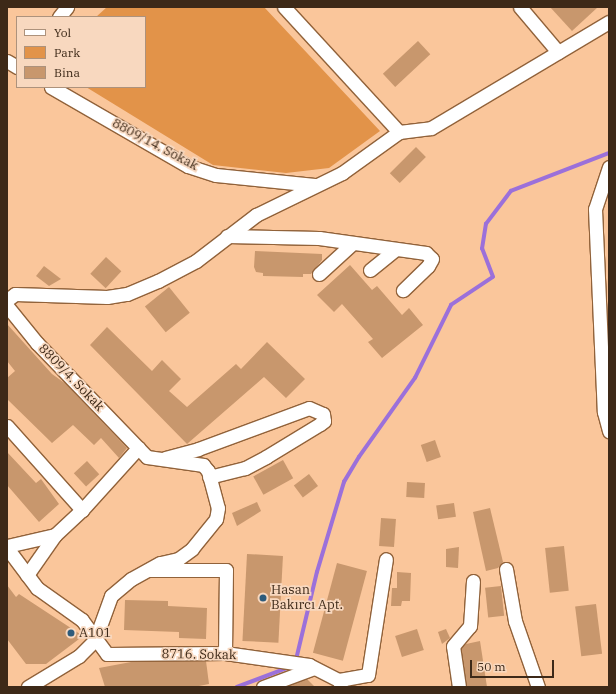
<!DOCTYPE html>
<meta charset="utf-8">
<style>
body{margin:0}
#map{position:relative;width:616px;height:694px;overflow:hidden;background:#fac69b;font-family:"IBM Plex Serif",serif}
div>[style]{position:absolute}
.green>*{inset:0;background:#e29349}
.stream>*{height:3.5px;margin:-1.75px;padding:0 1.75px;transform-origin:1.75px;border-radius:1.75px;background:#9b70da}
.building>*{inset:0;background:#c8976d;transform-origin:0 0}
.roads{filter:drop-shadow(1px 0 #91623a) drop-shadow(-1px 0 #91623a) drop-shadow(0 1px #91623a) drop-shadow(0 -1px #91623a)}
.minor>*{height:13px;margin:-6.5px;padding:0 6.5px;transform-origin:6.5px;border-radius:6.5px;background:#fff}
.dots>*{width:11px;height:11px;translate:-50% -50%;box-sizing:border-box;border:2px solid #f8d8bf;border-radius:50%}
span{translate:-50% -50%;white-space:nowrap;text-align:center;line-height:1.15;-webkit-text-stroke:3.5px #f8d8bf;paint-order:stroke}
.street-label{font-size:13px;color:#3d2918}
.poi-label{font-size:13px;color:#3d2918}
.left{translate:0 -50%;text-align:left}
.frame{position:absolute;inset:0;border:8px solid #3d2918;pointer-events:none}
.legend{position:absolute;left:16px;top:16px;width:130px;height:72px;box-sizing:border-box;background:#f8d8bf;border:1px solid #ad927c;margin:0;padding:5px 7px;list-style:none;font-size:12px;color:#3d2918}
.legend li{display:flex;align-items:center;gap:8px;height:20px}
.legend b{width:20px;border:1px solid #ad927c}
.scale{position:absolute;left:470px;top:660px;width:84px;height:18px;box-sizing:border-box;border:2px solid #3d2918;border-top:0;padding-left:5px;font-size:12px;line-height:14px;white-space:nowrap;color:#3d2918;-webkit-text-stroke:3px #f8d8bf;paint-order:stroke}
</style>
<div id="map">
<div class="green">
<div style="clip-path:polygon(107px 7px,264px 7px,380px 131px,329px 168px,286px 173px,213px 165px,86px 87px,145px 87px,145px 17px,96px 17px)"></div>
</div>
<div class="stream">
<div style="left:296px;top:660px;width:90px;rotate:-76.6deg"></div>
<div style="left:317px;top:572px;width:94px;rotate:-73.3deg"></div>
<div style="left:344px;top:482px;width:29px;rotate:-59deg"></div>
<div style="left:359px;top:457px;width:97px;rotate:-54.7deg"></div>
<div style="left:415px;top:378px;width:81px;rotate:-63.7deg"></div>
<div style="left:451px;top:305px;width:50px;rotate:-33.7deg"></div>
<div style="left:493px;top:277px;width:30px;rotate:-111deg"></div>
<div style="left:482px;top:249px;width:25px;rotate:-81deg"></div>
<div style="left:486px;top:224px;width:41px;rotate:-52.9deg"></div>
<div style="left:511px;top:191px;width:105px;rotate:-21.2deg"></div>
<div style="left:237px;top:687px;width:57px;rotate:-20.7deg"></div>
</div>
<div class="building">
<div style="clip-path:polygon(550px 7px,598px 7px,572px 31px)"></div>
<div style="left:418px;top:41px;width:18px;height:48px;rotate:47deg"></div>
<div style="left:416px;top:147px;width:14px;height:37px;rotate:45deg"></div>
<div style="clip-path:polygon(255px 251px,322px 254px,322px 260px,311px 274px,303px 274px,303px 277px,263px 276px,263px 273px,256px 272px,254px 267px)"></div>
<div style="left:106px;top:257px;width:21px;height:23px;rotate:43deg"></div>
<div style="clip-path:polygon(350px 265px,372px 290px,377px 286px,402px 315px,409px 308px,423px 325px,382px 358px,368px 342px,373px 339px,342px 304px,334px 312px,317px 295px)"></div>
<div style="clip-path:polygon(44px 266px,61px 279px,49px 286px,36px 276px)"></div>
<div style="left:169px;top:287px;width:33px;height:31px;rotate:51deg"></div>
<div style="clip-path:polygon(7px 324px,52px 374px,66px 384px,127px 448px,119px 458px,101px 438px,94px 445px,73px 425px,52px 443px,7px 399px,7px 378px,15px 371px,7px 361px)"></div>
<div style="clip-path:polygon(107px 327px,152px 371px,162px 360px,181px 379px,169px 391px,187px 407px,236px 364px,241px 369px,267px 342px,305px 379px,286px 398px,264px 377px,187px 444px,90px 345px)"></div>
<div style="left:435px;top:440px;width:18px;height:15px;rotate:71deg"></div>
<div style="clip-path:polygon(7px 452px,36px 483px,41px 479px,59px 504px,39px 522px,7px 485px)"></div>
<div style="left:283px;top:460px;width:21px;height:34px;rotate:61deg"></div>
<div style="left:87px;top:461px;width:18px;height:18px;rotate:47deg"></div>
<div style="left:309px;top:474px;width:15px;height:19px;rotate:53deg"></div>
<div style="left:407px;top:482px;width:18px;height:15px;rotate:3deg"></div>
<div style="clip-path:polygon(257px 502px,261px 511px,237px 526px,232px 513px)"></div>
<div style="left:454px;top:503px;width:14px;height:18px;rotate:82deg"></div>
<div style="clip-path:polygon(490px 508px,503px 562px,498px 568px,486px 571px,473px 512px)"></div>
<div style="left:381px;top:518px;width:15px;height:28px;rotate:4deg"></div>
<div style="left:564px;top:546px;width:45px;height:19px;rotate:84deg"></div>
<div style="clip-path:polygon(459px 547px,458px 568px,446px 567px,446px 549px)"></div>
<div style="left:247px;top:554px;width:36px;height:87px;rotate:3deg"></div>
<div style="left:337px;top:563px;width:31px;height:93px;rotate:15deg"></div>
<div style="clip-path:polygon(397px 572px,411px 573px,410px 601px,402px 601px,401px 606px,391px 606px,392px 588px,397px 588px)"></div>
<div style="clip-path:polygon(7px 585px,16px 597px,19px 594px,83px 636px,46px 664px,26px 664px,7px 639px)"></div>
<div style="left:501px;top:586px;width:30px;height:16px;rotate:84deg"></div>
<div style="clip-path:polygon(125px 600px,168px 601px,168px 606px,207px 608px,206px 639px,179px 638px,179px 632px,124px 630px)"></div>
<div style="left:596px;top:604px;width:50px;height:21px;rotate:83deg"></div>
<div style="left:417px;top:629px;width:22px;height:23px;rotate:72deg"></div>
<div style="clip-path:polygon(446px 629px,450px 638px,442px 644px,438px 632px)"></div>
<div style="clip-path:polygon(480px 641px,487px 687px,467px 687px,461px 648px,466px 644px)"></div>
<div style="clip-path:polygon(206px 661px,209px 684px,194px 687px,105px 687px,99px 668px,131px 662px)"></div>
<div style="clip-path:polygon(307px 679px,315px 687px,286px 687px)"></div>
</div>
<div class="roads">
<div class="minor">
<div style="left:284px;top:7px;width:170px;rotate:47.4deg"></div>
<div style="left:520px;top:7px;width:59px;rotate:49.8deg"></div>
<div style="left:59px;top:17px;width:13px;rotate:-51deg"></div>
<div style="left:7px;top:61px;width:12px;rotate:31deg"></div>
<div style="left:51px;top:87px;width:158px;rotate:30deg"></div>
<div style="left:188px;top:166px;width:29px;rotate:18deg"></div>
<div style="left:216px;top:175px;width:99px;rotate:5.8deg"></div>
<div style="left:609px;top:167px;width:44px;rotate:108.4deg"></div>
<div style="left:595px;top:209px;width:203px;rotate:87.5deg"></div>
<div style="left:604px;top:412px;width:20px;rotate:75deg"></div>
<div style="left:227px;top:236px;width:92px;rotate:1.2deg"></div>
<div style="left:319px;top:238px;width:108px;rotate:8deg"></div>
<div style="left:426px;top:253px;width:8px;rotate:45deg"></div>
<div style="left:432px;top:259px;width:8px;rotate:120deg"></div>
<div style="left:428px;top:266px;width:35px;rotate:136deg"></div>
<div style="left:370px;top:270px;width:33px;rotate:-39deg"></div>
<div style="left:319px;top:274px;width:46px;rotate:-42.4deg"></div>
<div style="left:7px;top:300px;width:10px;rotate:-37deg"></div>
<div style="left:15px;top:294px;width:92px;rotate:1.9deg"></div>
<div style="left:107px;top:297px;width:20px;rotate:-9deg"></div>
<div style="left:127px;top:294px;width:34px;rotate:-23deg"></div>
<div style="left:158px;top:281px;width:43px;rotate:-27.8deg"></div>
<div style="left:196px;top:261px;width:76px;rotate:-37.5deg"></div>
<div style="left:256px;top:215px;width:96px;rotate:-26deg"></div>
<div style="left:342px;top:173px;width:70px;rotate:-35.7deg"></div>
<div style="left:399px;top:132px;width:32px;rotate:-7deg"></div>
<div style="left:431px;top:128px;width:207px;rotate:-30.8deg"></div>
<div style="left:7px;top:306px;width:48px;rotate:51deg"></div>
<div style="left:37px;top:343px;width:158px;rotate:46deg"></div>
<div style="left:147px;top:457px;width:57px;rotate:8.1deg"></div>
<div style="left:203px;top:465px;width:8px;rotate:50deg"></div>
<div style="left:208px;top:471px;width:38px;rotate:75deg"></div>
<div style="left:218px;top:508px;width:11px;rotate:100deg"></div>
<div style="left:216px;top:519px;width:38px;rotate:129deg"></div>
<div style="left:192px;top:549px;width:17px;rotate:144deg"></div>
<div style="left:178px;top:559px;width:18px;rotate:167deg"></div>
<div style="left:160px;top:563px;width:33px;rotate:151deg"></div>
<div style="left:131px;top:579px;width:26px;rotate:140deg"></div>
<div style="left:111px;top:596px;width:47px;rotate:110deg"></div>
<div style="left:95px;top:640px;width:23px;rotate:135deg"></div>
<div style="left:79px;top:656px;width:60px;rotate:148.7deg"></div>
<div style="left:7px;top:426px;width:113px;rotate:48.2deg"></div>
<div style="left:165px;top:458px;width:34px;rotate:-15deg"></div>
<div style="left:198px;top:449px;width:118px;rotate:-20.3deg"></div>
<div style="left:309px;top:408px;width:15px;rotate:23deg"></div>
<div style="left:323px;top:414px;width:7px;rotate:82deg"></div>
<div style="left:324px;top:421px;width:5px;rotate:143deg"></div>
<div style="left:320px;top:424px;width:63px;rotate:148.6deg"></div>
<div style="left:266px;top:457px;width:24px;rotate:152deg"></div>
<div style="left:245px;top:468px;width:37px;rotate:166deg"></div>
<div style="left:7px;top:546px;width:49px;rotate:-12.9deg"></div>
<div style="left:55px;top:535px;width:37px;rotate:-43deg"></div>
<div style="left:82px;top:510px;width:84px;rotate:-47.9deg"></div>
<div style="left:7px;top:548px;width:50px;rotate:53.1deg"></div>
<div style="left:37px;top:588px;width:55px;rotate:35.4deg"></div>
<div style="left:82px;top:620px;width:42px;rotate:53.7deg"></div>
<div style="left:107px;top:654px;width:118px;rotate:-0.5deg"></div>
<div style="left:225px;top:653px;width:85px;rotate:8.1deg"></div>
<div style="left:309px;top:665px;width:34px;rotate:27deg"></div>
<div style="left:339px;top:680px;width:7px;rotate:74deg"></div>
<div style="left:506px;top:569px;width:53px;rotate:80.2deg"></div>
<div style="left:515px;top:621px;width:70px;rotate:70.8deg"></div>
<div style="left:150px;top:570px;width:76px"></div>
<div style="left:226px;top:570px;width:83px;rotate:90.7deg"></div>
<div style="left:27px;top:575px;width:49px;rotate:-55deg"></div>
<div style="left:339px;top:680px;width:29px;rotate:-10deg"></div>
<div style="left:368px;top:675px;width:117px;rotate:-81.2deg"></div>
<div style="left:263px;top:687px;width:54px;rotate:-20.4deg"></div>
<div style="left:459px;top:687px;width:41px;rotate:-98.3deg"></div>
<div style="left:453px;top:646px;width:26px;rotate:-50deg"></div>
<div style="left:470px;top:626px;width:45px;rotate:-86.2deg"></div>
</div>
</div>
<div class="dots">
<div style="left:263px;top:598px;background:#2d5b7b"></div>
<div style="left:71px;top:633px;background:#2d5b7b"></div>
</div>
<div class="street-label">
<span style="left:155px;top:145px;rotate:28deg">8809/14. Sokak</span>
<span style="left:71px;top:378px;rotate:46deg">8809/4. Sokak</span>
<span style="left:199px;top:655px;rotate:1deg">8716. Sokak</span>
</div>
<div class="poi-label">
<span class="left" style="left:271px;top:598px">Hasan<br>Bakırcı Apt.</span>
<span class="left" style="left:79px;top:633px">A101</span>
</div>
<div class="frame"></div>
<ul class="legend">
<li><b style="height:5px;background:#fff"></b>Yol</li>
<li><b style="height:11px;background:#e29349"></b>Park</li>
<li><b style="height:11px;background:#c8976d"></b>Bina</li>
</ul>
<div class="scale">50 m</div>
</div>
